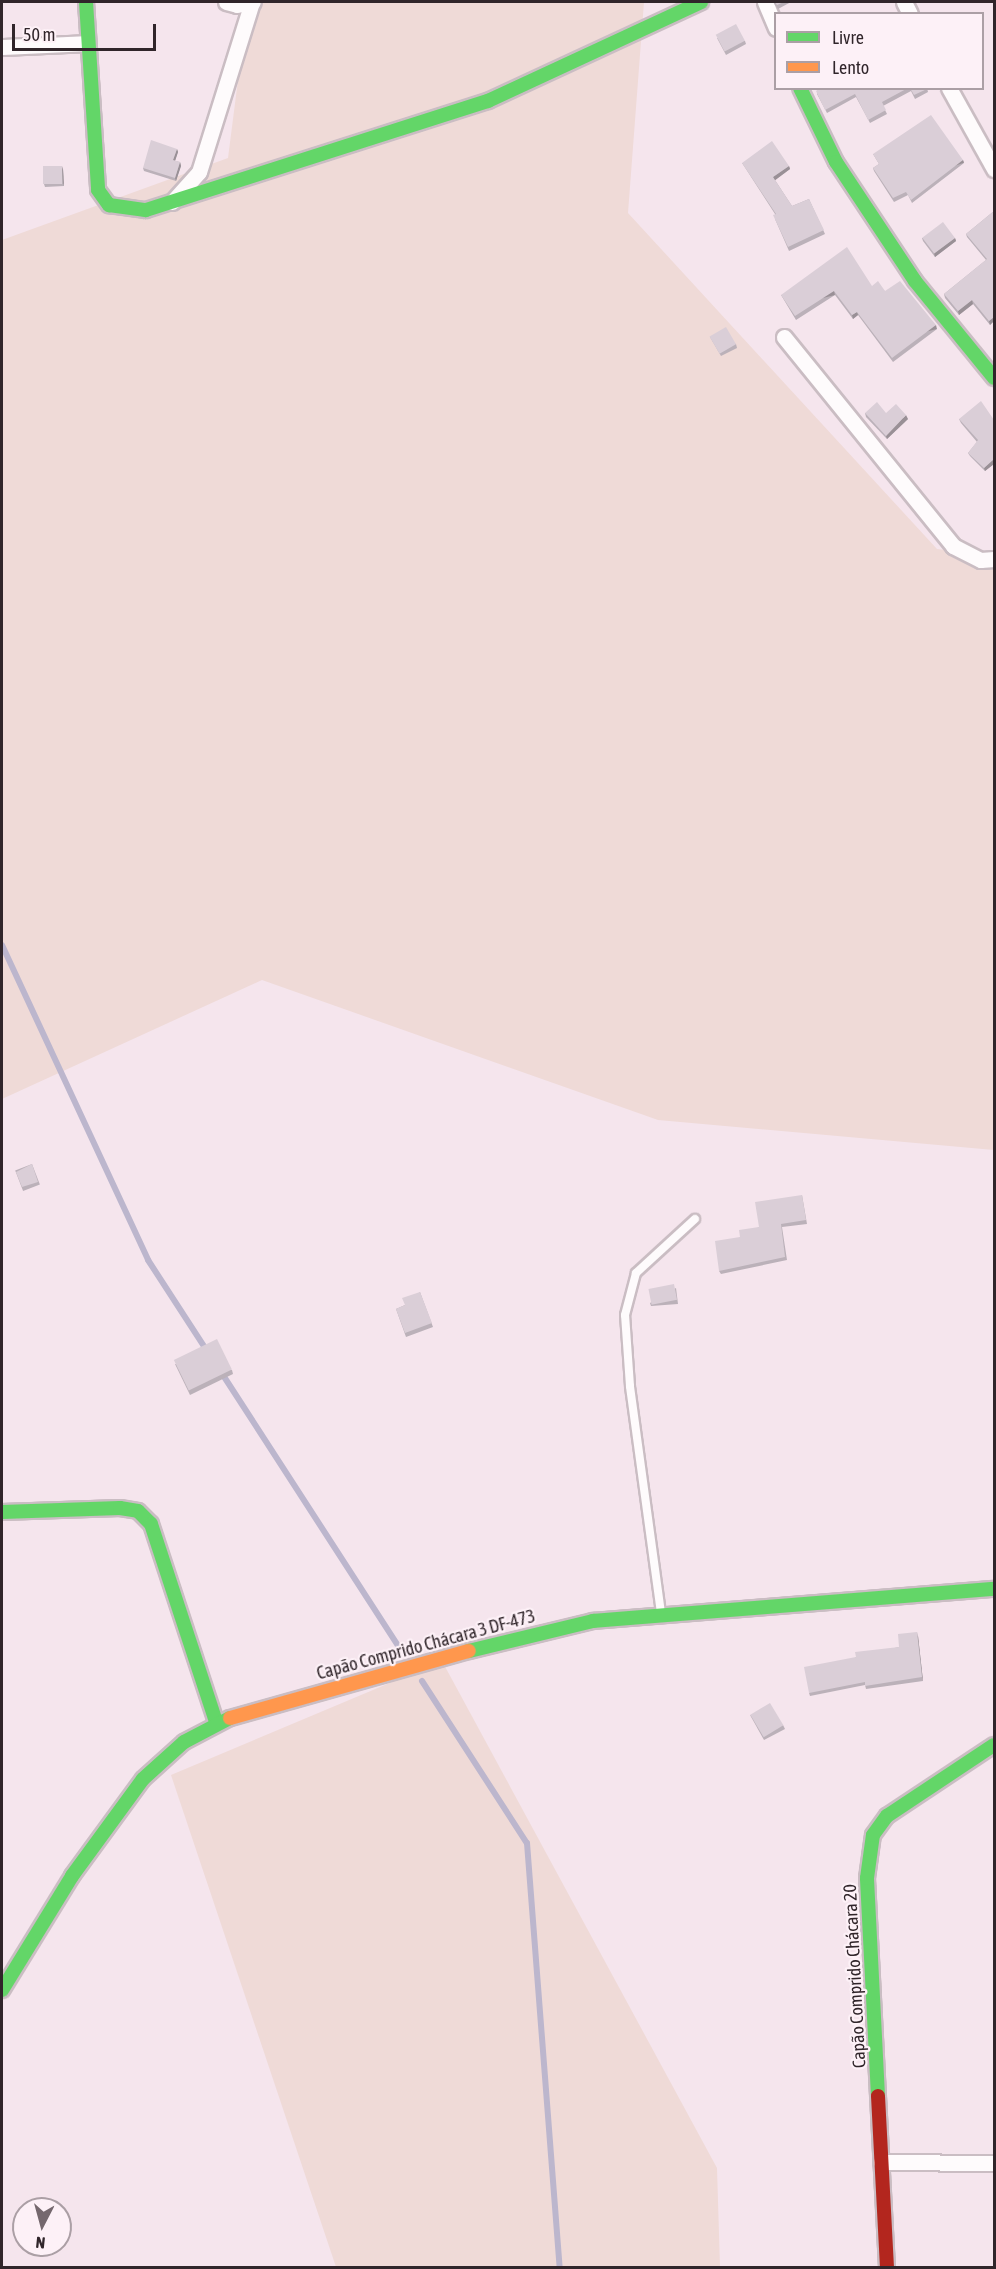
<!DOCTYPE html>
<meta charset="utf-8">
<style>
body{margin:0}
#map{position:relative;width:996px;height:2269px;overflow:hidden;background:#f5e5ed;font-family:"Asap Condensed",sans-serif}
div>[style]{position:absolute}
.green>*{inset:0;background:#efdad7}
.stream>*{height:6px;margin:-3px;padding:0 3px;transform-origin:3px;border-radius:3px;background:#bcb6cd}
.roads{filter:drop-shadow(2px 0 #cabdc3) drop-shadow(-2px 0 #cabdc3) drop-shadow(0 2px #cabdc3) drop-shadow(0 -2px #cabdc3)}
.lane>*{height:8px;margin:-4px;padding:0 4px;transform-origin:4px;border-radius:4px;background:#fefbfc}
.street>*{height:15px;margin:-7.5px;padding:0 7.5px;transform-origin:7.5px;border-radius:7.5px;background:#fefbfc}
.fast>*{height:14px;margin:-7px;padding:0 7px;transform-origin:7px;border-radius:7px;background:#63d668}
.slow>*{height:14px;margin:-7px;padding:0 7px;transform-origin:7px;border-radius:7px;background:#ff974d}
.jam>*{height:14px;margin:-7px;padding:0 7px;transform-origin:7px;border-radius:7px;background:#b3261e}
.wall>*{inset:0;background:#bbb1b9;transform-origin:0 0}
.shaded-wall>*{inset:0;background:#999096;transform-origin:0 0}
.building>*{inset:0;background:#daced7;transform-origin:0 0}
span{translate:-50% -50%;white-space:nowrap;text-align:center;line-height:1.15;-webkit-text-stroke:4.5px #fdf1f7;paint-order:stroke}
.street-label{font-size:18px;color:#30252a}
.frame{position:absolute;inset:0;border:3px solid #30252a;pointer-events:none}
.legend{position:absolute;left:774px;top:12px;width:210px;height:78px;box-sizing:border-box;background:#fdf1f7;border:2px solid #ab9fa5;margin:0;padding:8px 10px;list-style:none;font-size:18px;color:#30252a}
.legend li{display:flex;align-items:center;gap:12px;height:30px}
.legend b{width:30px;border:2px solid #ab9fa5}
.north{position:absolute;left:12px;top:2197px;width:60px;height:60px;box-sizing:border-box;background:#fdf1f7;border:2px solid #ab9fa5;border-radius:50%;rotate:186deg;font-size:16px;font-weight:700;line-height:24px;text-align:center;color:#30252a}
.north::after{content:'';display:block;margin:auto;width:21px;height:27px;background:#75686e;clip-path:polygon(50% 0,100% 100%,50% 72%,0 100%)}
.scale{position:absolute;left:12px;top:24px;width:144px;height:27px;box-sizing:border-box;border:3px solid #30252a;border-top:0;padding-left:8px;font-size:18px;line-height:21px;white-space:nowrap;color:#30252a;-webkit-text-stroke:4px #fdf1f7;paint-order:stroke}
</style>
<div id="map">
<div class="green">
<div style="clip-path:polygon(248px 2px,644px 2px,628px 213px,937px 549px,994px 556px,994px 1150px,658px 1120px,262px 980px,2px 1099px,2px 240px,228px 158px)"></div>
<div style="clip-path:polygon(442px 1661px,717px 2168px,720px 2267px,336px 2267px,171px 1775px)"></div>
</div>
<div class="stream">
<div style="left:2px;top:945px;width:347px;rotate:65.1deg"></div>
<div style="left:148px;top:1260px;width:108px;rotate:57deg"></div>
<div style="left:221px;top:1372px;width:333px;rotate:57.1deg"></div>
<div style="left:422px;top:1681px;width:193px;rotate:57.1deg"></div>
<div style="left:527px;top:1843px;width:426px;rotate:85.6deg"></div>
</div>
<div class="roads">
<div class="lane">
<div style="left:661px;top:1613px;width:229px;rotate:-97.8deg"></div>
<div style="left:630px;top:1386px;width:71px;rotate:-94deg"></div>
<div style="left:625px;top:1315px;width:43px;rotate:-75.3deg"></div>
<div style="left:636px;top:1273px;width:80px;rotate:-42.5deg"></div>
</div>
<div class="street">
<div style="left:226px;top:2px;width:11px;rotate:15deg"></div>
<div style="left:237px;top:5px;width:16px;rotate:-11deg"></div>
<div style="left:765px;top:2px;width:28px;rotate:67deg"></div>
<div style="left:904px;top:2px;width:13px;rotate:63deg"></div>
<div style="left:2px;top:47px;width:85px;rotate:-2.7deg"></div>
<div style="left:949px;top:88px;width:93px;rotate:60.9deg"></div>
<div style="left:172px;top:202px;width:40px;rotate:-48deg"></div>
<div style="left:199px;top:172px;width:175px;rotate:-72.7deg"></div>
<div style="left:784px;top:337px;width:269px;rotate:51deg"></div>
<div style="left:953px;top:546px;width:31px;rotate:27deg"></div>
<div style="left:981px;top:560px;width:13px;rotate:-4deg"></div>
<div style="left:881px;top:2162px;width:113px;rotate:0.5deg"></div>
</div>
<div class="fast">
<div style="left:86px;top:2px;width:188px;rotate:86.3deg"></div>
<div style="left:98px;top:190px;width:19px;rotate:54deg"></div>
<div style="left:109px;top:205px;width:37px;rotate:8deg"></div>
<div style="left:146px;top:210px;width:359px;rotate:-17.7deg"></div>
<div style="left:488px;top:101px;width:235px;rotate:-24.9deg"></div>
<div style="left:800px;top:88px;width:82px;rotate:64.1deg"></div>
<div style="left:836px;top:162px;width:143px;rotate:56.4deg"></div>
<div style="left:915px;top:281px;width:125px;rotate:50.8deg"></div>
<div style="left:2px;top:1512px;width:118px;rotate:-1.9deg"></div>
<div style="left:120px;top:1508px;width:18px;rotate:9deg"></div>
<div style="left:138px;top:1511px;width:18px;rotate:45deg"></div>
<div style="left:151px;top:1524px;width:208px;rotate:71.8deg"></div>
<div style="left:469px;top:1651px;width:128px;rotate:-13.6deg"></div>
<div style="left:593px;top:1621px;width:402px;rotate:-4.6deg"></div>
<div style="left:2px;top:1990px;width:134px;rotate:-58.4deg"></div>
<div style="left:72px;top:1876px;width:120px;rotate:-53.8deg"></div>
<div style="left:143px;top:1779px;width:55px;rotate:-42.1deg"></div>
<div style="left:184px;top:1742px;width:52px;rotate:-27.6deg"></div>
<div style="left:878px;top:2096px;width:218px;rotate:-92.9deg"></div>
<div style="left:867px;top:1878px;width:43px;rotate:-82.1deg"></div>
<div style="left:873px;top:1835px;width:24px;rotate:-54deg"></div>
<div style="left:887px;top:1816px;width:128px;rotate:-33.6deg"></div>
</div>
<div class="slow">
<div style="left:230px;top:1718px;width:248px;rotate:-15.7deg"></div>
</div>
<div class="jam">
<div style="left:878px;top:2096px;width:172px;rotate:87deg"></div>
</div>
</div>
<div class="wall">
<div style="clip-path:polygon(773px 2px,791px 2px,778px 9px)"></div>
<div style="clip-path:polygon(717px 38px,745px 41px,746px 44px,726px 55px)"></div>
<div style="clip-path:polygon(820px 88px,927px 88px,928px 92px,915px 99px,911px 91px,883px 106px,887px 114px,870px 123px,856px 97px,827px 113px,817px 94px)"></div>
<div style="clip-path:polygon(177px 149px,178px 152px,175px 161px,180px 162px,181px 166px,176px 181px,144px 171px,143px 168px)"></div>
<div style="clip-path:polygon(873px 154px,963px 160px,964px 163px,912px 203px,908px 195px,894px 202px,874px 171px,873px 168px,879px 164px)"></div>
<div style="clip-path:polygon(742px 163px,789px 166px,790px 169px,775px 180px,792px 206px,809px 199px,825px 234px,789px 251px,775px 219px,775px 214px,744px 166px)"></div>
<div style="clip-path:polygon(63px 169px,64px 186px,45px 187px,44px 184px)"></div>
<div style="clip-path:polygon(994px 211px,994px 321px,990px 325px,973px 304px,959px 315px,945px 298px,944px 294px,986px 260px,967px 237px,966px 234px)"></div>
<div style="clip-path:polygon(922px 238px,955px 238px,956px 241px,935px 257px,923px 241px)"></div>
<div style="clip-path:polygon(872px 286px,885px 291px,937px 329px,893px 362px,858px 315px,853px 319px,835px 295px,796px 320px,781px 295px)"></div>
<div style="clip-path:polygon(710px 337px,736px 344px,737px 348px,721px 356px)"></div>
<div style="clip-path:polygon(865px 413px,886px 413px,908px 419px,887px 439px,866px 417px)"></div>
<div style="clip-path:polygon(959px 419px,994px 420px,994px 464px,985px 471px,970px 456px,968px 453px,977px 442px,961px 423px)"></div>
<div style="left:32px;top:1164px;width:22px;height:18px;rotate:69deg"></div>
<div style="clip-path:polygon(802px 1195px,807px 1224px,782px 1227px,787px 1260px,721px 1274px,719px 1271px,740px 1237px,759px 1227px)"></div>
<div style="clip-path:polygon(676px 1288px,678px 1304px,651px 1306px,650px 1303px)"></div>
<div style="clip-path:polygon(420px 1292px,433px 1327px,406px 1337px,396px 1309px,405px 1305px)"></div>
<div style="clip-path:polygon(175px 1364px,232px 1370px,233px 1374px,190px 1395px)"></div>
<div style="clip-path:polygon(918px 1636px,923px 1681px,866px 1689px,865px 1685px,810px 1696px,809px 1693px,856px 1657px,899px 1647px)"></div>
<div style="clip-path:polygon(750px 1715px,783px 1725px,785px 1729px,764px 1740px)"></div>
</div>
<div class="shaded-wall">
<div style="clip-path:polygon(177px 149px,178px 152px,174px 164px,173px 160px)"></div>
<div style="left:963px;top:160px;width:3px;height:66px;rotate:72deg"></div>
<div style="clip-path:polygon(180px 162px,181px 166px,176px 181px,175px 178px)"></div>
<div style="clip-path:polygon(62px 166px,63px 169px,64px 186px,63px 183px)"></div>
<div style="clip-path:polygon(789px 166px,790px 169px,774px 181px,773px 177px)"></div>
<div style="clip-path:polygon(955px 238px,956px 241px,935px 257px,934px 253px)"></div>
<div style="left:834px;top:291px;width:4px;height:46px;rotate:76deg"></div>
<div style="clip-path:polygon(972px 300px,973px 304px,959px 315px,958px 311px)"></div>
<div style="clip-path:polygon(857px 312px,858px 315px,853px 319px,852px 315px)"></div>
<div style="clip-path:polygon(994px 317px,994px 321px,990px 325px,989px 321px)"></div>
<div style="left:936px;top:325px;width:4px;height:55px;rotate:76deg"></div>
<div style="clip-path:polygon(906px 415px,908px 419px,887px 439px,886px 436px)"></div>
<div style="clip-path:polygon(994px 459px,994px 464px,985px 471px,984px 468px)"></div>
<div style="clip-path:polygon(917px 1632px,918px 1636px,923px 1681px,922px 1677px)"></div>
</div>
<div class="building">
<div style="clip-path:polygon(775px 2px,784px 2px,777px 5px)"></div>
<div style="left:736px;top:24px;width:19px;height:23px;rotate:62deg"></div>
<div style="clip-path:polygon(820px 88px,908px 88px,882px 102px,886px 110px,868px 120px,855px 94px,825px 110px,816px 91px)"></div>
<div style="clip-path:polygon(910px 88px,927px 88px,927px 89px,914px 95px)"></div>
<div style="clip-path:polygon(931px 115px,963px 160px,911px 200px,906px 192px,893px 198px,873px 168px,879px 164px,873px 154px)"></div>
<div style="clip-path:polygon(151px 140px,177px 149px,173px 160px,180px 162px,175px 178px,143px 168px)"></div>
<div style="clip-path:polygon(772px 141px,789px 166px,773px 177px,792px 206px,809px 199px,824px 230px,788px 247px,773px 215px,776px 214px,742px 163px)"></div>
<div style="left:43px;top:166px;width:19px;height:18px"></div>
<div style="clip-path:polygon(994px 211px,994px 317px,989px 321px,972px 300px,958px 311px,944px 294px,987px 259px,966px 234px)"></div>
<div style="left:943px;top:222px;width:20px;height:26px;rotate:53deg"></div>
<div style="clip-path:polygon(847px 247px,872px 286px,878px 281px,885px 291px,900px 281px,936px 325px,892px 358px,857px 312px,852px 315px,834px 291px,795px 316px,781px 295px)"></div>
<div style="left:726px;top:327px;width:20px;height:19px;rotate:60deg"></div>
<div style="clip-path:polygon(981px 401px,994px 420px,994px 459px,984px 468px,968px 453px,978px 440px,959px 419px)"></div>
<div style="clip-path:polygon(877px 402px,886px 413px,896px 404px,906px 415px,886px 436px,865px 413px)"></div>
<div style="clip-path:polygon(32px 1164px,38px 1182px,22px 1187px,16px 1172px)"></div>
<div style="clip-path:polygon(802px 1195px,806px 1220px,781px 1224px,785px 1257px,719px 1271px,715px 1241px,740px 1237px,739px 1230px,759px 1227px,755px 1202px)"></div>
<div style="left:674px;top:1284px;width:16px;height:26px;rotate:79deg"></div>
<div style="clip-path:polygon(420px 1292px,432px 1323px,405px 1333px,396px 1309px,405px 1305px,402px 1298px)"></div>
<div style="left:217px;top:1339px;width:34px;height:48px;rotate:64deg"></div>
<div style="clip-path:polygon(917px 1632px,922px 1677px,865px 1686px,865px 1682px,809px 1693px,804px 1667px,856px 1657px,855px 1652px,899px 1647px,898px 1634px)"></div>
<div style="left:770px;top:1703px;width:26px;height:23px;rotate:59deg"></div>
</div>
<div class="street-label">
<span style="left:426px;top:1645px;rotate:-15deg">Capão Comprido Chácara 3 DF-473</span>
<span style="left:855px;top:1976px;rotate:-93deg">Capão Comprido Chácara 20</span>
</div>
<div class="frame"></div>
<ul class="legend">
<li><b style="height:8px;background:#63d668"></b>Livre</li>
<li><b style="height:8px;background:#ff974d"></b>Lento</li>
</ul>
<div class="north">N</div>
<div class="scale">50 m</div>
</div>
